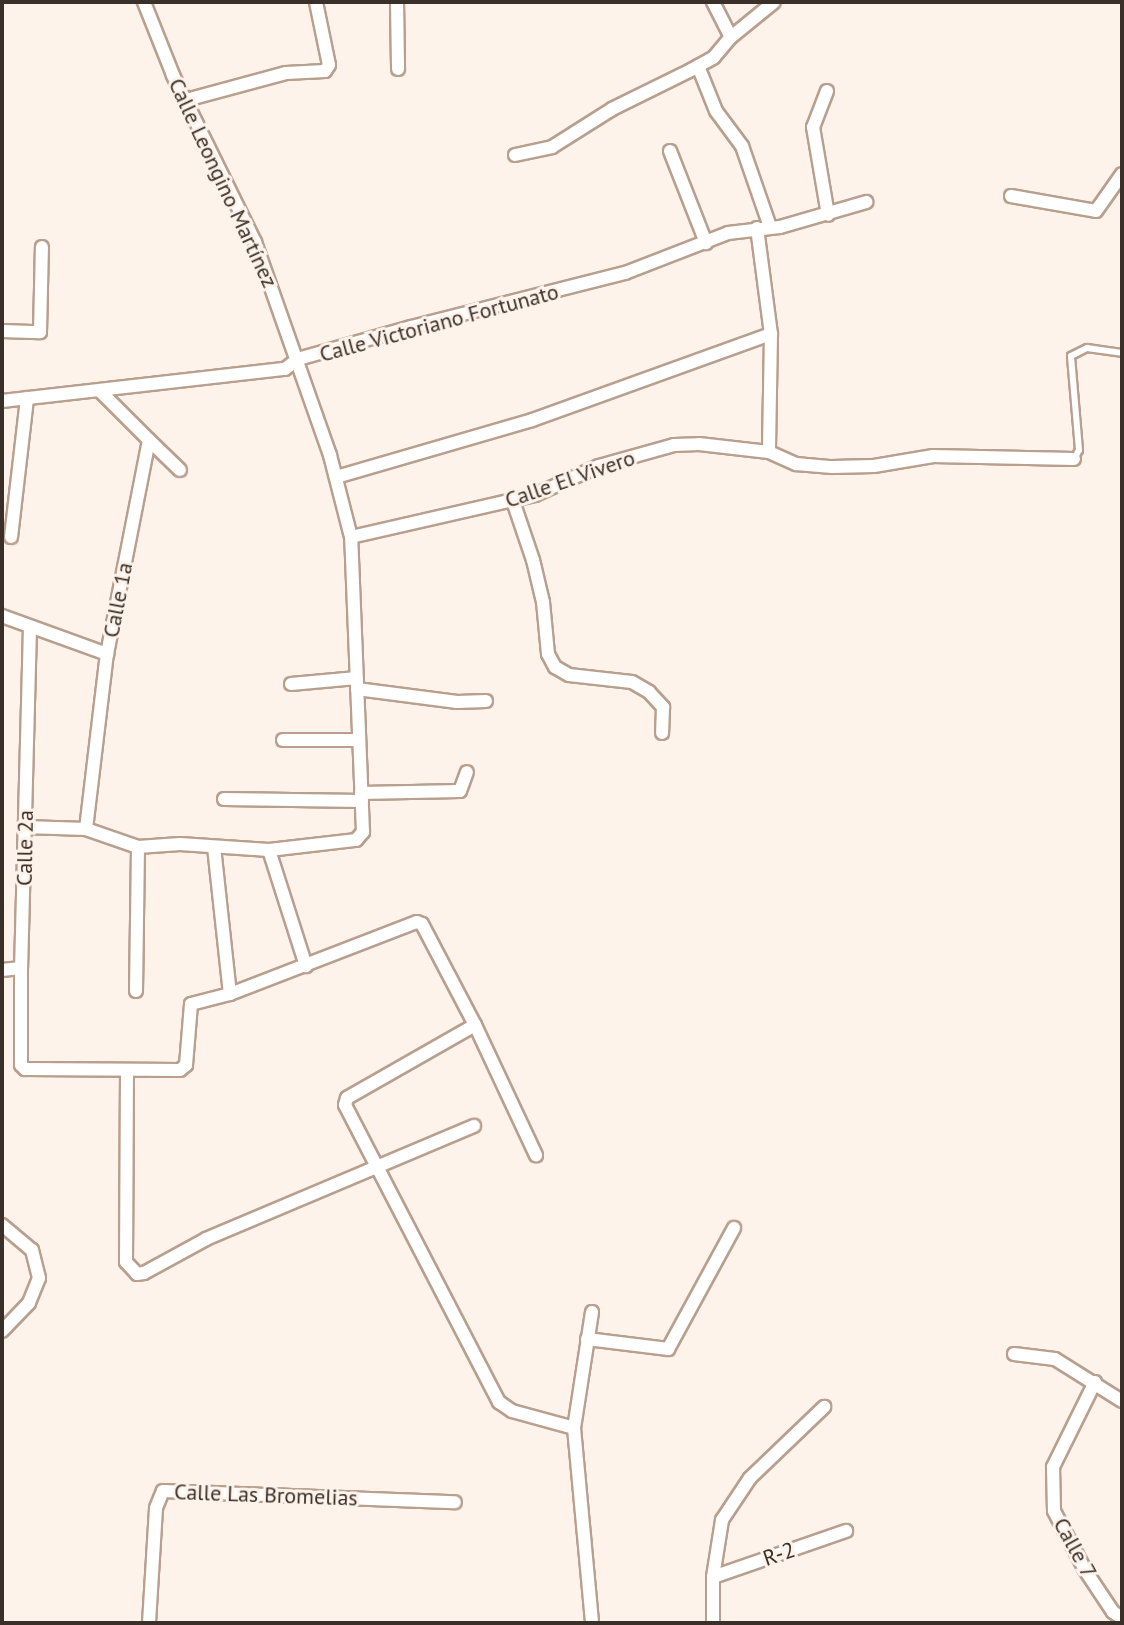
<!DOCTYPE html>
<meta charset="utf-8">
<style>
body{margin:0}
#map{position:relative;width:1124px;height:1625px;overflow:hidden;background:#fdf3eb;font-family:"PT Sans",sans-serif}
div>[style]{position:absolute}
.roads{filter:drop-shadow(2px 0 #b89f8e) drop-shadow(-2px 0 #b89f8e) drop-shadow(0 2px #b89f8e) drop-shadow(0 -2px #b89f8e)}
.lane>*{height:6px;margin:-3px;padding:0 3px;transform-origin:3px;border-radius:3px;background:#fff}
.street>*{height:12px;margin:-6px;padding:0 6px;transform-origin:6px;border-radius:6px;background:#fff}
span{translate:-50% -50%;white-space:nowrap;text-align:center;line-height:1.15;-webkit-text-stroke:6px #fdf3eb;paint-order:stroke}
.street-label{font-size:22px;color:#3a3029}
.frame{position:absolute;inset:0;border:4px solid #3a3029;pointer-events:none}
</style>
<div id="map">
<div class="roads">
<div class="lane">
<div style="left:1074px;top:459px;width:10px;rotate:-61deg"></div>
<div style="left:1079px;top:450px;width:94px;rotate:-94.9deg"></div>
<div style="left:1071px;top:356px;width:18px;rotate:-27deg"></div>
<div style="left:1087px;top:348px;width:35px;rotate:8deg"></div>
</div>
<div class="street">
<div style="left:397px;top:2px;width:67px;rotate:89.1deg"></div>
<div style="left:713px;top:2px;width:39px;rotate:63deg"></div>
<div style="left:698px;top:66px;width:48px;rotate:68.2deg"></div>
<div style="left:716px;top:111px;width:44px;rotate:53.4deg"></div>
<div style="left:742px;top:146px;width:86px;rotate:70.9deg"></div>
<div style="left:827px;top:91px;width:39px;rotate:111deg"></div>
<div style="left:813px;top:127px;width:89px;rotate:80.3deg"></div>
<div style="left:186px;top:100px;width:104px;rotate:-15.1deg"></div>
<div style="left:286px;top:73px;width:39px;rotate:-3deg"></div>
<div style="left:325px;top:71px;width:7px;rotate:-56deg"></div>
<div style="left:329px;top:65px;width:64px;rotate:-101.7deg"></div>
<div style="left:670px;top:151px;width:99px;rotate:68.6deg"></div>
<div style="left:515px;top:155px;width:38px;rotate:-12deg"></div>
<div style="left:552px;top:147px;width:71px;rotate:-32.3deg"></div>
<div style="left:612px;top:109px;width:88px;rotate:-26.3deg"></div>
<div style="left:691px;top:70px;width:26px;rotate:-29deg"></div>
<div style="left:714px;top:57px;width:26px;rotate:-50deg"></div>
<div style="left:731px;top:37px;width:55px;rotate:-39.1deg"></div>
<div style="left:1011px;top:196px;width:86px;rotate:10deg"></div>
<div style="left:1096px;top:211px;width:45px;rotate:-54.9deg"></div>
<div style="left:757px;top:228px;width:107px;rotate:82.5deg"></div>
<div style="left:771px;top:334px;width:118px;rotate:91deg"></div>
<div style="left:2px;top:331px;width:38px;rotate:2deg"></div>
<div style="left:40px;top:332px;width:85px;rotate:-88.7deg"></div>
<div style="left:2px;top:401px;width:285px;rotate:-6.5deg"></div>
<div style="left:285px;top:369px;width:16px;rotate:-38deg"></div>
<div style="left:298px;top:359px;width:117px;rotate:-15.8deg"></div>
<div style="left:411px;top:327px;width:221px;rotate:-14.2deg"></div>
<div style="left:625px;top:273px;width:110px;rotate:-21.2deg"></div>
<div style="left:728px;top:233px;width:52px;rotate:-6.6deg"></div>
<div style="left:780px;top:227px;width:90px;rotate:-16.2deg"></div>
<div style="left:149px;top:440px;width:43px;rotate:44.1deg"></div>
<div style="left:336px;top:477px;width:204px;rotate:-16.2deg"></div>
<div style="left:532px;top:420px;width:254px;rotate:-19.8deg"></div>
<div style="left:513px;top:501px;width:62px;rotate:71.3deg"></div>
<div style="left:533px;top:560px;width:43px;rotate:76.6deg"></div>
<div style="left:543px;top:602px;width:52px;rotate:84.5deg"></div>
<div style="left:548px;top:654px;width:15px;rotate:62deg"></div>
<div style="left:555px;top:667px;width:16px;rotate:30deg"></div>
<div style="left:569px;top:675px;width:63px;rotate:6.3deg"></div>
<div style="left:632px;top:682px;width:20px;rotate:30deg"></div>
<div style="left:649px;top:692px;width:21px;rotate:47deg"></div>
<div style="left:663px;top:707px;width:26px;rotate:92deg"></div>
<div style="left:11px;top:537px;width:140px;rotate:-83.4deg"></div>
<div style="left:351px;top:537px;width:189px;rotate:-12.9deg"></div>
<div style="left:535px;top:495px;width:70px;rotate:-24.4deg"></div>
<div style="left:599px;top:466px;width:78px;rotate:-15.6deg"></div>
<div style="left:674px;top:445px;width:25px;rotate:-2deg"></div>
<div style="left:699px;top:444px;width:70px;rotate:6.5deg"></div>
<div style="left:769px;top:452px;width:30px;rotate:24deg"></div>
<div style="left:796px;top:464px;width:36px;rotate:5deg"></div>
<div style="left:832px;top:467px;width:42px;rotate:-1.4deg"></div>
<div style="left:874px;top:466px;width:60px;rotate:-9.6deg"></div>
<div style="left:933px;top:456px;width:141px;rotate:1.2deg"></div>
<div style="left:2px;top:616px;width:112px;rotate:19.9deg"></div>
<div style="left:30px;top:627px;width:341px;rotate:91.5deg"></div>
<div style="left:21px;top:968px;width:97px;rotate:90deg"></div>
<div style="left:21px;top:1065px;width:6px;rotate:45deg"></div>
<div style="left:25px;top:1069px;width:155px;rotate:0.4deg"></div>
<div style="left:180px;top:1070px;width:8px;rotate:-40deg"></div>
<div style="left:186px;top:1065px;width:61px;rotate:-85.3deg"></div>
<div style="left:191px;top:1004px;width:40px;rotate:-14.4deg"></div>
<div style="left:230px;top:994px;width:200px;rotate:-21.1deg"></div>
<div style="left:417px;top:922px;width:5px;rotate:22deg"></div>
<div style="left:422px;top:924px;width:114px;rotate:62.3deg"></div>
<div style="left:475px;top:1025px;width:144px;rotate:64.9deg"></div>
<div style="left:291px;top:684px;width:66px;rotate:-5.2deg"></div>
<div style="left:357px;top:689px;width:101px;rotate:7.4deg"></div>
<div style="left:457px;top:702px;width:29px;rotate:-2deg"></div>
<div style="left:283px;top:740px;width:76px"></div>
<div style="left:361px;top:793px;width:99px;rotate:-1.2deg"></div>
<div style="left:460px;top:791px;width:20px;rotate:-70deg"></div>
<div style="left:224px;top:799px;width:138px;rotate:0.8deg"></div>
<div style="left:25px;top:827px;width:61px;rotate:1.9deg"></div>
<div style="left:86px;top:829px;width:55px;rotate:19.1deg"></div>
<div style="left:138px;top:847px;width:42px;rotate:-4.1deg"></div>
<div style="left:180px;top:844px;width:89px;rotate:3.9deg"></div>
<div style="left:269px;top:850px;width:88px;rotate:-6.6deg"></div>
<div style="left:356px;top:840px;width:11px;rotate:-49deg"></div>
<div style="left:363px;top:832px;width:295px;rotate:-92.3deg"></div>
<div style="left:351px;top:537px;width:85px;rotate:-104.4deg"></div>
<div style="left:330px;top:455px;width:226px;rotate:-109.4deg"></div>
<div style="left:255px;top:242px;width:186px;rotate:-116.2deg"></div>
<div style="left:173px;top:75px;width:79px;rotate:-111.7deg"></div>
<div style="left:86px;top:829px;width:176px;rotate:-83.2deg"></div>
<div style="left:107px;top:654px;width:218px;rotate:-78.9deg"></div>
<div style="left:149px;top:440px;width:69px;rotate:-135deg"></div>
<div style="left:214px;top:847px;width:148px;rotate:83.8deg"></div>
<div style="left:269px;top:850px;width:122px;rotate:72.3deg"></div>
<div style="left:2px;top:970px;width:19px;rotate:-6deg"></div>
<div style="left:136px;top:991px;width:144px;rotate:-89.2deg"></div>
<div style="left:475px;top:1025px;width:147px;rotate:150.3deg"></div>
<div style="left:347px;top:1098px;width:7px;rotate:106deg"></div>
<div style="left:345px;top:1105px;width:335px;rotate:62.6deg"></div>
<div style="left:499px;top:1402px;width:16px;rotate:35deg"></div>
<div style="left:512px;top:1411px;width:64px;rotate:15.3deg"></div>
<div style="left:127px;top:1072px;width:190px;rotate:90.3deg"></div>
<div style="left:126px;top:1262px;width:16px;rotate:47deg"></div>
<div style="left:137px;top:1274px;width:7px;rotate:-8deg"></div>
<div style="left:144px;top:1273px;width:71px;rotate:-28.7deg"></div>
<div style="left:206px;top:1239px;width:291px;rotate:-22.9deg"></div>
<div style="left:2px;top:1225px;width:39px;rotate:40deg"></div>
<div style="left:32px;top:1250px;width:29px;rotate:76deg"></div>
<div style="left:39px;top:1278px;width:27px;rotate:112deg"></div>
<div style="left:29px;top:1303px;width:39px;rotate:134deg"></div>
<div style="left:592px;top:1312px;width:117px;rotate:98.8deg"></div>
<div style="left:574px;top:1428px;width:196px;rotate:84.7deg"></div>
<div style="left:587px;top:1339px;width:82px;rotate:7deg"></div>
<div style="left:668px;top:1349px;width:138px;rotate:-61.4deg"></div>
<div style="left:1014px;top:1354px;width:41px;rotate:7deg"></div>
<div style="left:1055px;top:1359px;width:79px;rotate:32.1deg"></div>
<div style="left:1095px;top:1382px;width:95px;rotate:116.3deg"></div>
<div style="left:1053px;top:1467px;width:44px;rotate:88.7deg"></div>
<div style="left:1054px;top:1511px;width:67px;rotate:62.3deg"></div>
<div style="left:1085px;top:1570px;width:50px;rotate:56.3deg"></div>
<div style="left:1113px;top:1612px;width:11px;rotate:34deg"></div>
<div style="left:713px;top:1577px;width:141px;rotate:-19.1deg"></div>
<div style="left:149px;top:1623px;width:115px;rotate:-86.5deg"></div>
<div style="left:156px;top:1508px;width:18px;rotate:-68deg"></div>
<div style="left:163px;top:1491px;width:292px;rotate:2.2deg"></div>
<div style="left:713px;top:1623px;width:46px;rotate:-90deg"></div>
<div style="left:713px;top:1577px;width:58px;rotate:-81deg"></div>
<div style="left:722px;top:1520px;width:50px;rotate:-56.3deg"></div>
<div style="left:750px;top:1478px;width:103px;rotate:-43.8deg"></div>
</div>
</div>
<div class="street-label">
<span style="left:223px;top:183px;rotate:65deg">Calle Leongino Martínez</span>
<span style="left:439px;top:323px;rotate:-15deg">Calle Victoriano Fortunato</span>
<span style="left:570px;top:479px;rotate:-19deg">Calle El Vivero</span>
<span style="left:118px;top:600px;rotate:-79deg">Calle 1a</span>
<span style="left:25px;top:848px;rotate:-89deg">Calle 2a</span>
<span style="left:266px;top:1495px;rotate:2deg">Calle Las Bromelias</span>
<span style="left:1075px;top:1548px;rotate:61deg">Calle 7</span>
<span style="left:779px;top:1554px;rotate:-19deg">R-2</span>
</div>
<div class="frame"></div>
</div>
